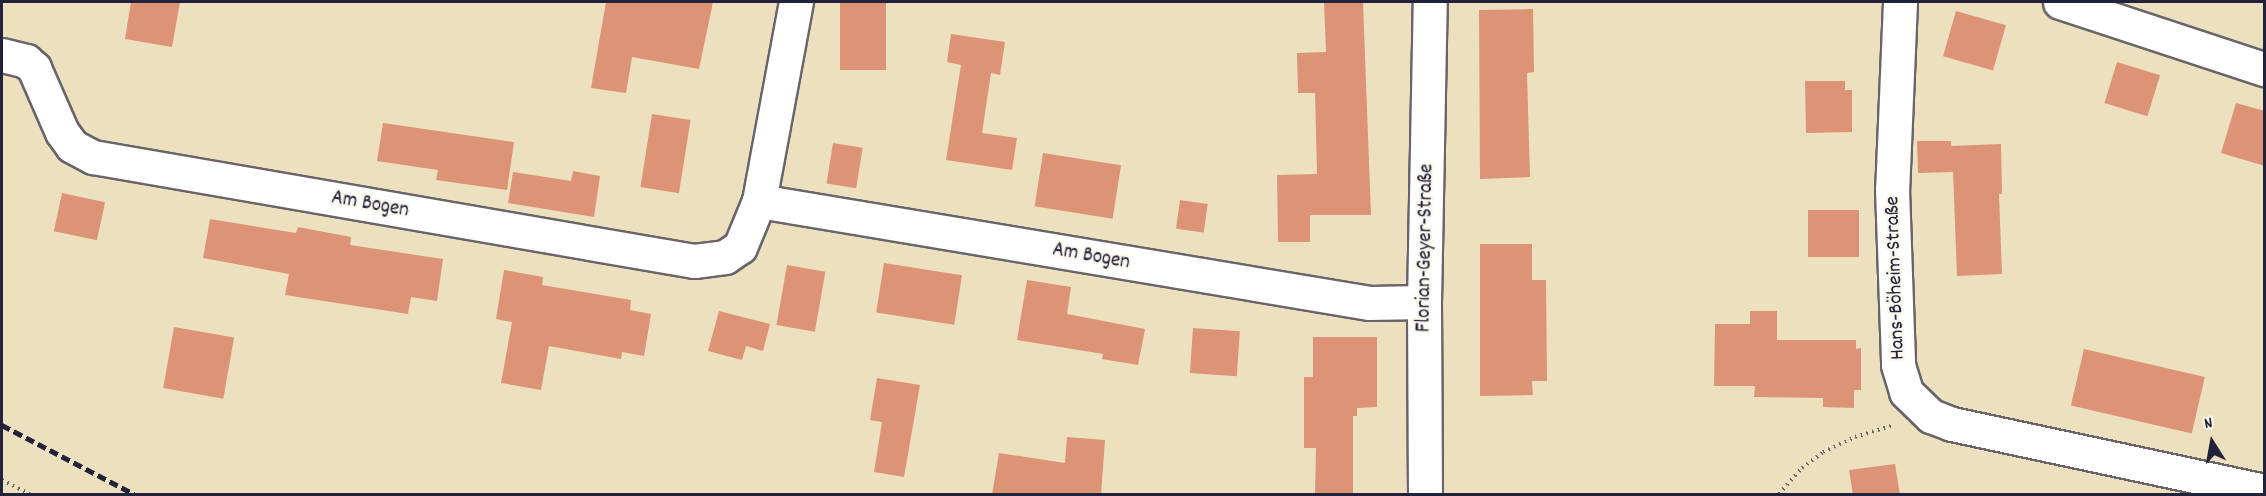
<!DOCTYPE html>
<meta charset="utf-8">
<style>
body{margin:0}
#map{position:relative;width:2266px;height:496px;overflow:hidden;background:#ede0be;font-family:Dekko,sans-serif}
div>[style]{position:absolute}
.building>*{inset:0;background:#dd9476;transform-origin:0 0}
.path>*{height:4px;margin-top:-2px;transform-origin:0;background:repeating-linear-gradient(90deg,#696469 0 1.5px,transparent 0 6px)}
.roads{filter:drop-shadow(2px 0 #696469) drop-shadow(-2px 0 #696469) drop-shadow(0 2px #696469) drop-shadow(0 -2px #696469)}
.minor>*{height:33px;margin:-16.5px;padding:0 16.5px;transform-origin:16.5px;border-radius:16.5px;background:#fff}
.rail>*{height:4.5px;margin-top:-2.25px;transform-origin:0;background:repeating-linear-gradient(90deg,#22223b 0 9px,transparent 0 13.5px)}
span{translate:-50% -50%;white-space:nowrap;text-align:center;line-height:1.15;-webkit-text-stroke:5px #fbf7ec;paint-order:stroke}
.street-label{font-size:21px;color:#22223b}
.frame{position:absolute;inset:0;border:3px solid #22223b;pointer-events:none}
.north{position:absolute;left:2182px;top:412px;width:60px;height:60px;-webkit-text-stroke:4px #fbf7ec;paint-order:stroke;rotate:349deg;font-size:16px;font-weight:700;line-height:24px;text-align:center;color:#22223b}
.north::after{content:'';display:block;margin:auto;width:21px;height:27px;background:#22223b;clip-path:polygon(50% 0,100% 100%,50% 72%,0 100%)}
</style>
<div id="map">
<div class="building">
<div style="clip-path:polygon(131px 2px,180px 2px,172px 47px,125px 39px)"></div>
<div style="clip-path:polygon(606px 2px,713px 2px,699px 69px,632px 57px,626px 93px,591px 88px)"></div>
<div style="left:840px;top:2px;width:46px;height:68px"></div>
<div style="clip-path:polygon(1324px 2px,1363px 2px,1371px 215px,1310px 215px,1310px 242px,1278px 242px,1277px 175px,1317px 174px,1315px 93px,1298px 93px,1297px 53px,1326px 52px)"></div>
<div style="clip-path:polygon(1533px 9px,1534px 72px,1527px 73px,1530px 177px,1480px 179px,1479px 10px)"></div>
<div style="left:1956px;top:11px;width:52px;height:47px;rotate:16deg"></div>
<div style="clip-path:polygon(951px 34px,1005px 42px,1000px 75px,991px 73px,982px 133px,1017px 138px,1012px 170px,946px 160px,961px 65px,947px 62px)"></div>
<div style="left:2117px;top:62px;width:45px;height:43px;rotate:17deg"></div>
<div style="clip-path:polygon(1805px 81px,1845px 81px,1845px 90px,1852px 90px,1852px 132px,1806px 133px)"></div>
<div style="clip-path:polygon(2236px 103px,2265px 111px,2265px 166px,2221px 153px)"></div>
<div style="left:652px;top:114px;width:39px;height:74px;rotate:9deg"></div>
<div style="clip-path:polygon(383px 123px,514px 142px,507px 190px,436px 180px,438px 170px,377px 161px)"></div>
<div style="clip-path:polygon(1917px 141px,1951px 141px,1951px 146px,2001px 144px,2002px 194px,1999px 194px,2002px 274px,1957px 276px,1953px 172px,1918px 173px)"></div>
<div style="left:833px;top:143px;width:30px;height:41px;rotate:9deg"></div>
<div style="left:1043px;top:153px;width:79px;height:54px;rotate:9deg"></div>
<div style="clip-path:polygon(573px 171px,600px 176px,594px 217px,508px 203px,513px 172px,571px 181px)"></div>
<div style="left:62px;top:193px;width:44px;height:39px;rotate:12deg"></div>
<div style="left:1180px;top:200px;width:28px;height:29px;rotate:8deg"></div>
<div style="left:1808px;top:210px;width:51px;height:47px"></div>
<div style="clip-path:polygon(210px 219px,296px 233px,298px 227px,351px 237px,350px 245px,443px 259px,437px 301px,411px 297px,408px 314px,285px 295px,289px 274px,203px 258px)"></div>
<div style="clip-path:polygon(1480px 244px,1532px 244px,1532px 280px,1546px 280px,1547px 381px,1532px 381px,1533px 395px,1480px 396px)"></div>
<div style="left:884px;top:263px;width:79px;height:50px;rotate:9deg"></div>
<div style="left:787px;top:265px;width:39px;height:61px;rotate:10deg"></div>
<div style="clip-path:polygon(504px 270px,543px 277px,542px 285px,631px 300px,630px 310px,651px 314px,644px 356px,622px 352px,621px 359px,549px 346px,541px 390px,501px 383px,512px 322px,496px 319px)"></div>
<div style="clip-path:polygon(1027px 280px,1071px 287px,1067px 314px,1145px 329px,1138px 365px,1102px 359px,1103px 354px,1017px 340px)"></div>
<div style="clip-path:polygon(719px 311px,770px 324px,763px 351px,746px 346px,742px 360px,708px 351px)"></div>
<div style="clip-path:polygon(1750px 311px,1777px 311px,1777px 340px,1856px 340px,1856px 349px,1861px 348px,1861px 390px,1854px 390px,1854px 408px,1823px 407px,1823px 398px,1754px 397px,1755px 386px,1714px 386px,1715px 324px,1750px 324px)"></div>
<div style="left:174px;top:327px;width:61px;height:62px;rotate:10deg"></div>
<div style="left:1193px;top:328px;width:47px;height:45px;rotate:4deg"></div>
<div style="clip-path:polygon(1313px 337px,1377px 337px,1377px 407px,1357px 408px,1357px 416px,1353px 416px,1353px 495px,1315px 495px,1316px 448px,1304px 448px,1304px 377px,1313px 377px)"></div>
<div style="left:2084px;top:349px;width:124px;height:58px;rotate:13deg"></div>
<div style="clip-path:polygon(877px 378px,920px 385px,904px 477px,874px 472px,882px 422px,870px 420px)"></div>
<div style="clip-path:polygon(1067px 437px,1105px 440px,1101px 495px,992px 495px,999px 453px,1065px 463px)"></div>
<div style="clip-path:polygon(1895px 464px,1900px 495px,1853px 495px,1849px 470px)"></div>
</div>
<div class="path">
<div style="left:2px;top:480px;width:31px;rotate:27deg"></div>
<div style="left:1779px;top:494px;width:35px;rotate:-49deg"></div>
<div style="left:1802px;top:468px;width:26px;rotate:-37deg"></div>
<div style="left:1823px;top:452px;width:35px;rotate:-25deg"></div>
<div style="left:1855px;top:437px;width:41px;rotate:-17.1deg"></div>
</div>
<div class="roads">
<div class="minor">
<div style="left:1900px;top:2px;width:187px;rotate:92.4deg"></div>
<div style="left:1892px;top:189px;width:176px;rotate:88deg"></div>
<div style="left:1898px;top:365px;width:28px;rotate:73deg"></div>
<div style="left:1906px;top:392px;width:35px;rotate:44deg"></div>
<div style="left:1931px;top:416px;width:22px;rotate:21deg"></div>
<div style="left:1952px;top:424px;width:319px;rotate:12.1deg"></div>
<div style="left:2060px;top:2px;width:215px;rotate:18.2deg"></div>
<div style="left:2px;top:55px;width:25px;rotate:14deg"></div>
<div style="left:26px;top:61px;width:11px;rotate:41deg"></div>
<div style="left:34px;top:68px;width:70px;rotate:66.4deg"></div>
<div style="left:62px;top:132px;width:17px;rotate:54deg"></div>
<div style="left:72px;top:146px;width:24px;rotate:28deg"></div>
<div style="left:93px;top:157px;width:610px;rotate:9.82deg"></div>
<div style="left:694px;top:261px;width:31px;rotate:-7deg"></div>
<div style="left:725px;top:257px;width:18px;rotate:-34deg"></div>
<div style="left:740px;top:247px;width:50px;rotate:-67.6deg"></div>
<div style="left:759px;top:201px;width:618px;rotate:9.49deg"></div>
<div style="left:1369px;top:303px;width:55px;rotate:-1deg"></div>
<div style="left:759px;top:201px;width:202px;rotate:-79.5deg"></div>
<div style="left:1425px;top:494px;width:192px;rotate:-90.3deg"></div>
<div style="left:1424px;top:302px;width:300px;rotate:-88.9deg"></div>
</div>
</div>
<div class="rail">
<div style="left:2px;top:425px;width:149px;rotate:27.6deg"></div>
</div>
<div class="street-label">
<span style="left:370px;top:205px;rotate:10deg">Am Bogen</span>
<span style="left:1426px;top:248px;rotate:-89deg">Florian-Geyer-Straße</span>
<span style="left:1091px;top:257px;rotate:10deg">Am Bogen</span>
<span style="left:1896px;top:278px;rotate:-92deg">Hans-Böheim-Straße</span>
</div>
<div class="frame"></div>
<div class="north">N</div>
</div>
